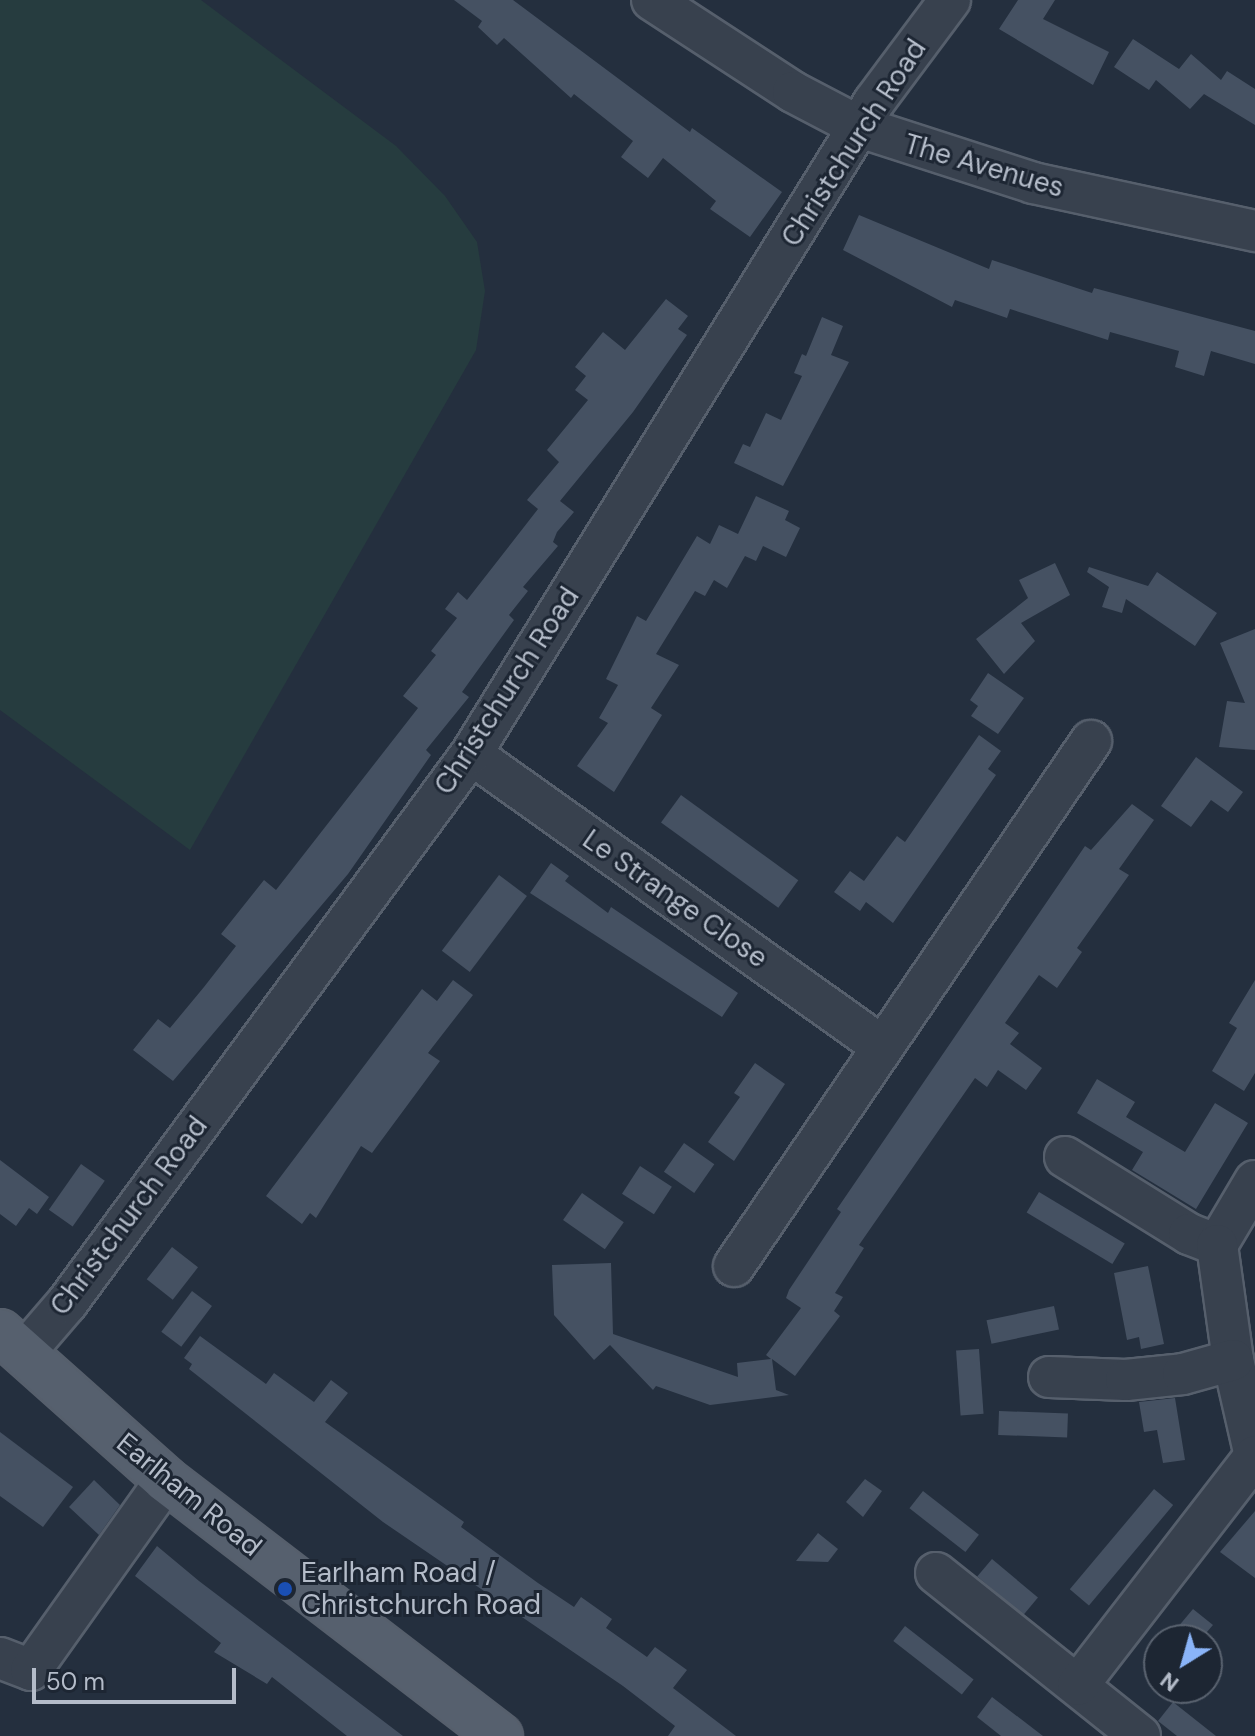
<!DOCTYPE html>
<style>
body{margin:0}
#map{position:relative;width:1255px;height:1736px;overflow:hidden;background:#242f3e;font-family:"DM Sans",sans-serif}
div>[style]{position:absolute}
.green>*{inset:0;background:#263c3f}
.building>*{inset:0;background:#455162;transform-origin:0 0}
.roads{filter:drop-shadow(2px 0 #565f6c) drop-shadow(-2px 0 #565f6c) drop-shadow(0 2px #565f6c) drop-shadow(0 -2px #565f6c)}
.minor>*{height:40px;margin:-20px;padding:0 20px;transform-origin:20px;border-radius:20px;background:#38414e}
.major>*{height:44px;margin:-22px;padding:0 22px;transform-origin:22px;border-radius:22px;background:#56606e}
.dots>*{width:22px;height:22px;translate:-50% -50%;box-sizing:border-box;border:4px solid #1d2633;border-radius:50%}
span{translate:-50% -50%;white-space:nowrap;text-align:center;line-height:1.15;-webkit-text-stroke:6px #1d2633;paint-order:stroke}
.street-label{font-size:28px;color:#b4bcc9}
.poi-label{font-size:28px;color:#b4bcc9}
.left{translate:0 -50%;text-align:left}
.north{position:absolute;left:1143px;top:1624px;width:80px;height:80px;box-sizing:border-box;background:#1d2633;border:2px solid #59626f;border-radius:50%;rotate:217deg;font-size:22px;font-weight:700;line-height:32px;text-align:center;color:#b4bcc9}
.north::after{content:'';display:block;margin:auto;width:28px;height:36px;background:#8ab4f8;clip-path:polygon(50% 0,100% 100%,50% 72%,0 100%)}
.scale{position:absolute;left:32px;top:1668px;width:204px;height:36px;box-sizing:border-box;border:4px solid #b4bcc9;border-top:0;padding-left:10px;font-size:24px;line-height:28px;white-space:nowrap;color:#b4bcc9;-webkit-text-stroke:6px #1d2633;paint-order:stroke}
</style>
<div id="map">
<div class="green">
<div style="clip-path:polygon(0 0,201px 0,396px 146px,445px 196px,477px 242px,485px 291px,476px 350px,190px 850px,0 710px)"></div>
</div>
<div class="building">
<div style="clip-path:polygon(454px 0,513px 0,690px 132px,692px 128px,782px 192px,750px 237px,710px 209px,716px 201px,663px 158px,648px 178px,621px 157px,633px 141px,574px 94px,571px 98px,504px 38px,497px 45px,478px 27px,482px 21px)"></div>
<div style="clip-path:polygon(1018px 0,1055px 0,1043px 19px,1109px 52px,1093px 85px,999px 29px)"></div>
<div style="clip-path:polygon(1133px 39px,1179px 69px,1191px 54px,1221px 80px,1227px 71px,1255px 89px,1255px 125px,1204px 94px,1190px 109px,1156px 80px,1149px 90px,1114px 67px)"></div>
<div style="clip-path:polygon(859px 215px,989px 269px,992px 260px,1092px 293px,1094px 288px,1255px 331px,1255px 364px,1211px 351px,1204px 376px,1175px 367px,1179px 351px,1110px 332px,1108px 340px,1010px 309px,1007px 318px,955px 300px,952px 307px,843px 250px)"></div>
<div style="clip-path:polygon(666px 299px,688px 316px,678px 329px,687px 335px,633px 412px,560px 501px,574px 512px,557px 532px,553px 542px,558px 546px,523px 587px,528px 591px,509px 615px,514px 620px,462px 692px,469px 697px,426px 750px,431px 755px,348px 874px,173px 1081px,133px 1050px,158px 1019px,170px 1028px,204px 987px,236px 946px,221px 934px,264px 880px,276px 890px,418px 708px,403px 696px,436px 655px,431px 651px,457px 618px,445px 609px,458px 592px,467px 600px,538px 509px,527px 500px,559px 462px,547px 450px,588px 400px,575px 390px,586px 376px,575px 367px,603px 332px,625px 350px)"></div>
<div style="clip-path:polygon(822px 317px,843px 326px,831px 355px,849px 362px,783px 486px,734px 463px,743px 444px,750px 447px,766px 413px,781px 420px,802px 376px,794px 373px,802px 354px,806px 356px)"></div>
<div style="clip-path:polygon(756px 496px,789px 511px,785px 520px,800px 528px,786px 557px,763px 546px,756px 561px,745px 556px,727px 588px,714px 580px,705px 596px,695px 591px,656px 654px,679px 665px,651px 708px,662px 715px,614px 792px,577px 766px,608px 723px,599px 718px,618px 685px,606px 679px,637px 616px,646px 621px,697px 536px,710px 544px,719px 525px,738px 534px)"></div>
<div style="clip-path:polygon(1055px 563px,1070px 595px,1021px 623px,1035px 641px,1004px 674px,976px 639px,1028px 598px,1019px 580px)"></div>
<div style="clip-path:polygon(1089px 567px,1148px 586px,1157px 572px,1217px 613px,1195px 646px,1126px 599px,1122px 613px,1102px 607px,1109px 587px,1087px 572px)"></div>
<div style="clip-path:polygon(1255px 629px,1255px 750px,1219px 747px,1227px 701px,1245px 703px,1220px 643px)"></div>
<div style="clip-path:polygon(988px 673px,1024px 698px,998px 734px,971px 716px,978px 706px,970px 700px)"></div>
<div style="clip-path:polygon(979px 735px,1001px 751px,988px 769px,996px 775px,893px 923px,866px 902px,860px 911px,834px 892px,850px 871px,864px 881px,897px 836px,905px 842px)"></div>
<div style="clip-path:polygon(1196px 757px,1243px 792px,1228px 812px,1211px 800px,1191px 827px,1161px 806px)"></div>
<div style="left:681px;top:795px;width:145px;height:34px;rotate:36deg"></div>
<div style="clip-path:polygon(1132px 804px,1154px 820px,1119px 869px,1129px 875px,1077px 948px,1082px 952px,1057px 988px,1039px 975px,1005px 1023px,1019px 1033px,1010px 1044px,1042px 1068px,1026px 1090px,998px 1070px,987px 1087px,975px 1078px,859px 1245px,864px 1248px,835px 1293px,843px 1297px,834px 1311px,840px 1316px,795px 1376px,772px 1359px,776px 1390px,789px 1395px,710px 1405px,656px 1386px,653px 1390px,610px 1345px,594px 1360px,554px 1315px,552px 1265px,611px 1263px,613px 1334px,738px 1377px,737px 1363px,771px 1359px,766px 1355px,801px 1308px,786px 1298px,789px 1290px,841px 1212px,837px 1209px,1085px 846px,1091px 850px)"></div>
<div style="clip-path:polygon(551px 863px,569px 876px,565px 881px,608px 913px,611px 907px,738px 993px,722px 1017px,530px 893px)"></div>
<div style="left:499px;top:875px;width:35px;height:95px;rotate:37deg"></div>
<div style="clip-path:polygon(453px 980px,473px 995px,428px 1053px,440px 1061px,372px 1153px,361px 1146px,316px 1218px,310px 1213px,302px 1224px,266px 1196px,422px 989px,437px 1001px)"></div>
<div style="clip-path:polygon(1255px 980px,1255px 1073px,1244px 1091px,1212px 1071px,1237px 1028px,1229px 1023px)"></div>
<div style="clip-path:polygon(755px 1063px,785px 1084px,734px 1161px,708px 1142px,740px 1097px,734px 1093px)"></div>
<div style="clip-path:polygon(1097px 1079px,1135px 1102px,1126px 1117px,1185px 1152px,1215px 1103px,1248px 1123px,1196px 1209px,1132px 1170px,1143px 1152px,1077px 1113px)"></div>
<div style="left:684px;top:1143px;width:37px;height:35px;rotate:35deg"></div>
<div style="clip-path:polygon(0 1160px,49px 1197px,37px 1214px,29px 1208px,16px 1226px,0 1214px)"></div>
<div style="left:81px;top:1164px;width:29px;height:56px;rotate:35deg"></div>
<div style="left:640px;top:1166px;width:38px;height:33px;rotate:33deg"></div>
<div style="left:1039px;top:1192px;width:100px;height:24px;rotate:31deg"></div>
<div style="left:582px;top:1193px;width:51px;height:33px;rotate:35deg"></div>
<div style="left:172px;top:1247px;width:33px;height:41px;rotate:38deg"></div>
<div style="clip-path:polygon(1148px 1266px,1164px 1344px,1141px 1349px,1139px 1337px,1127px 1340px,1114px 1273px)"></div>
<div style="left:192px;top:1291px;width:25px;height:51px;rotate:37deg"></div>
<div style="left:1054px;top:1306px;width:24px;height:69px;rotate:78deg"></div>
<div style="clip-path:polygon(200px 1336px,266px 1384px,274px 1373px,314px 1402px,331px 1380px,348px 1393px,325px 1422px,464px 1522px,461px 1527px,538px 1583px,574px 1607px,581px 1597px,612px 1619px,606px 1628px,647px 1657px,655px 1647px,687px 1670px,673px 1688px,736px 1736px,668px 1736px,675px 1726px,623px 1686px,383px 1522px,189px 1369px,192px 1364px,184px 1358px)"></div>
<div style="left:979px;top:1349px;width:65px;height:23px;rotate:86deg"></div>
<div style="clip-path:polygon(1175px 1398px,1185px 1460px,1163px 1463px,1157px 1430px,1144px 1432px,1139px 1402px)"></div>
<div style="left:999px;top:1411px;width:69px;height:24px;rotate:2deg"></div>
<div style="clip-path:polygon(0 1432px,73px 1487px,43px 1527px,0 1496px)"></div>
<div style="clip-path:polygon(865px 1479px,882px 1491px,863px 1517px,846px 1502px)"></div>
<div style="clip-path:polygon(94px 1480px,120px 1505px,99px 1535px,69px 1507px)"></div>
<div style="left:1154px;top:1489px;width:25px;height:131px;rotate:40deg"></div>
<div style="left:923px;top:1491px;width:71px;height:22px;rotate:38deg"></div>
<div style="clip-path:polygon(1255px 1511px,1255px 1578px,1220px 1552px)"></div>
<div style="clip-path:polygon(818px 1533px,838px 1549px,828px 1562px,796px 1561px)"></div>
<div style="clip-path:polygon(157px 1546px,199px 1581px,403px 1736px,347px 1736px,272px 1677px,267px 1684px,214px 1652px,221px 1643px,135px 1576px)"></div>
<div style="left:992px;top:1559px;width:60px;height:23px;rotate:40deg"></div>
<div style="clip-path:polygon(1193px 1609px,1213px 1625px,1200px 1640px,1167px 1640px)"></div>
<div style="left:905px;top:1626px;width:87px;height:19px;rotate:38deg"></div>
<div style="clip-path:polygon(992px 1697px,1043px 1736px,1001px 1736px,977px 1717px)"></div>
<div style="clip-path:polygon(1173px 1702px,1216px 1736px,1177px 1736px,1158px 1721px)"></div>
</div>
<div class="roads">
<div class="minor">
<div style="left:652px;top:0;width:168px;rotate:33.1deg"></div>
<div style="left:793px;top:92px;width:76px;rotate:27.6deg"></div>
<div style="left:860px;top:127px;width:182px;rotate:17.9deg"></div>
<div style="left:1033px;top:183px;width:227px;rotate:12.2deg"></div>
<div style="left:471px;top:754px;width:502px;rotate:35.43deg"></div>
<div style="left:1065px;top:1157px;width:146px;rotate:31.8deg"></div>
<div style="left:1189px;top:1234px;width:30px;rotate:21deg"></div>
<div style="left:1255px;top:1181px;width:74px;rotate:120.7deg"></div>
<div style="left:1217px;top:1245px;width:116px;rotate:82.1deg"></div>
<div style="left:1233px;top:1360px;width:98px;rotate:77.1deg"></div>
<div style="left:734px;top:1266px;width:635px;rotate:-55.78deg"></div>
<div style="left:24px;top:1353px;width:66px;rotate:-49.3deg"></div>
<div style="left:67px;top:1303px;width:682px;rotate:-53.65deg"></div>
<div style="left:471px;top:754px;width:766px;rotate:-58.28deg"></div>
<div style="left:874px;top:102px;width:127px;rotate:-53.3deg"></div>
<div style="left:1049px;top:1377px;width:77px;rotate:2.2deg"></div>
<div style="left:1126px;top:1380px;width:57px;rotate:-6deg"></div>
<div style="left:1183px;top:1374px;width:52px;rotate:-15.6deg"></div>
<div style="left:936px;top:1573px;width:261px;rotate:38.6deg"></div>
<div style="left:0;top:1658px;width:33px;rotate:21deg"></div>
<div style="left:31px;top:1670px;width:233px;rotate:-54.6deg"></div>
<div style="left:1078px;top:1685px;width:289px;rotate:-52.3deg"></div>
</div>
<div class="major">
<div style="left:0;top:1332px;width:222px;rotate:41.7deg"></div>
<div style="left:166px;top:1480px;width:421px;rotate:37.5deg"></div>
</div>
</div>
<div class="dots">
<div style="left:285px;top:1589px;background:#1a4fb4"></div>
</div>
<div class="street-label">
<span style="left:854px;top:143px;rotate:-57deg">Christchurch Road</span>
<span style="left:984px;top:166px;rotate:16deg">The Avenues</span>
<span style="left:507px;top:691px;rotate:-57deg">Christchurch Road</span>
<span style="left:675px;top:899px;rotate:35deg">Le Strange Close</span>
<span style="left:129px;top:1216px;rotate:-53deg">Christchurch Road</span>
<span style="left:189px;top:1495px;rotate:39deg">Earlham Road</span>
</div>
<div class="poi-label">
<span class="left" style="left:301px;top:1589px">Earlham Road /<br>Christchurch Road</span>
</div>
<div class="north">N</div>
<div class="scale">50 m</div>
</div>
